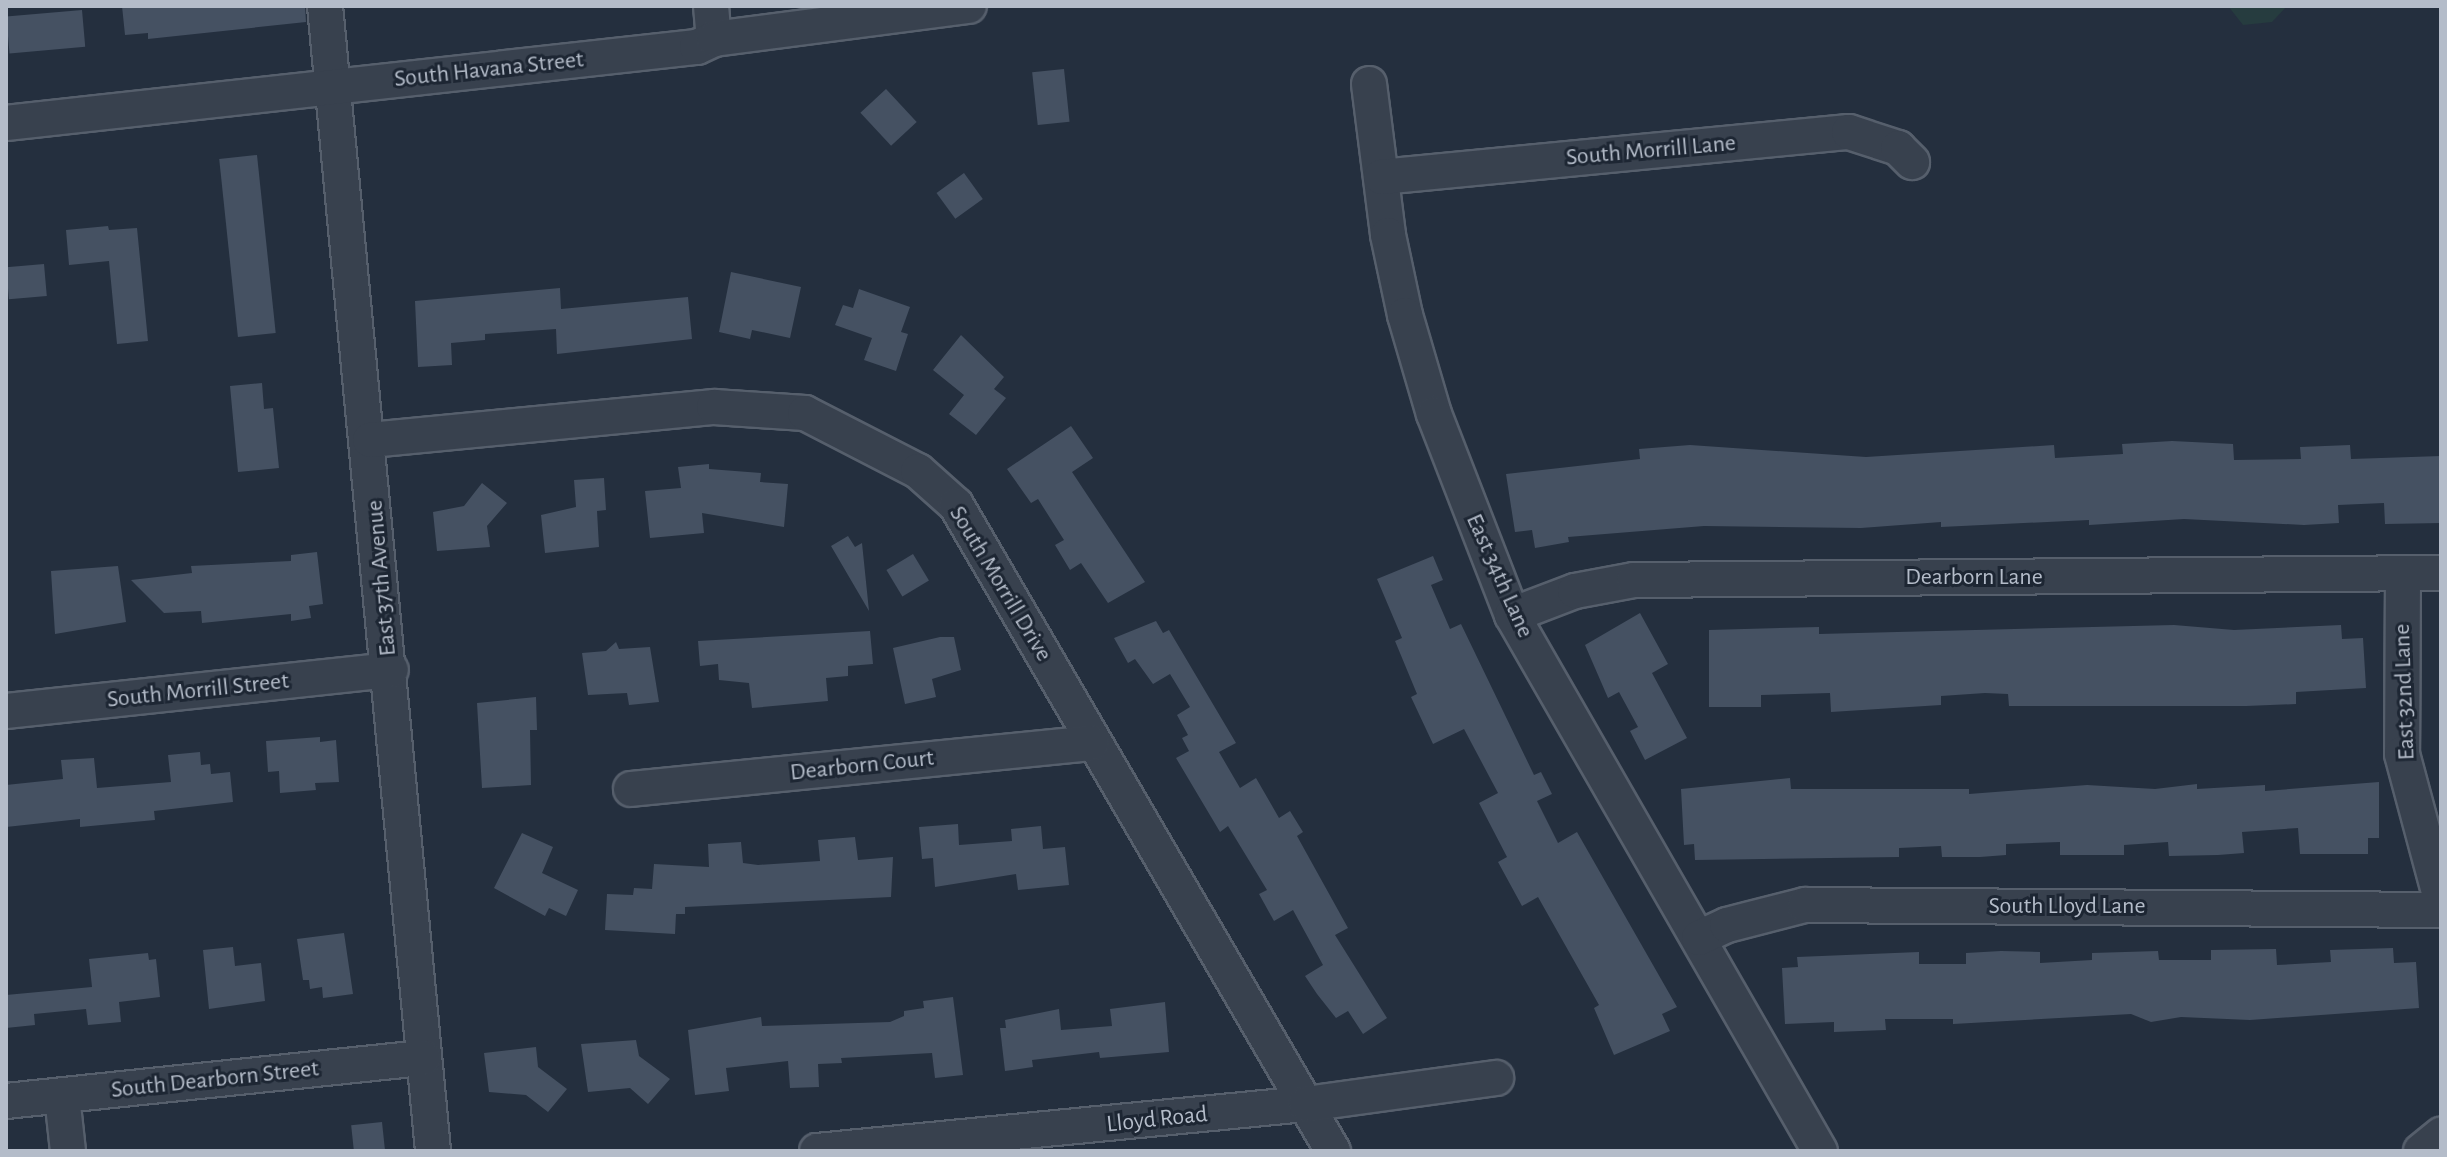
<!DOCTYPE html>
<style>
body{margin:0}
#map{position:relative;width:2447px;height:1157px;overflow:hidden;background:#242f3e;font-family:"Alegreya Sans",sans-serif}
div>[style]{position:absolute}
.green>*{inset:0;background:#263c3f}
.building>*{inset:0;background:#455162;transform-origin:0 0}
.roads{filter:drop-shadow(2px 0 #565f6c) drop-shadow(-2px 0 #565f6c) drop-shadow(0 2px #565f6c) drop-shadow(0 -2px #565f6c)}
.minor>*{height:34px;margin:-17px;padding:0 17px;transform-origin:17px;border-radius:17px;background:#38414e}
span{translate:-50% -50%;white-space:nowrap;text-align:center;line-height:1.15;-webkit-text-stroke:6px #1d2633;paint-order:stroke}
.street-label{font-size:24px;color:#b4bcc9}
.frame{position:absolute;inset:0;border:8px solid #b4bcc9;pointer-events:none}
</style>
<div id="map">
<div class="green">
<div style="clip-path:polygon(2228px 6px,2287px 6px,2272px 22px,2243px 25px)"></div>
</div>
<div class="building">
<div style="clip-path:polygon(122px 6px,305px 6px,306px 22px,148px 39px,148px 33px,125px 35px)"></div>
<div style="left:82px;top:10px;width:37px;height:76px;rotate:85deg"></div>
<div style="left:1064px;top:69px;width:53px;height:32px;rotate:84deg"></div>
<div style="left:886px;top:89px;width:45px;height:35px;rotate:47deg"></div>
<div style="left:257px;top:155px;width:179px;height:38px;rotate:84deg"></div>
<div style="left:964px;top:173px;width:32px;height:34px;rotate:54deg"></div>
<div style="clip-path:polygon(108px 226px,109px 230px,137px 228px,148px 341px,117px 344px,109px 261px,69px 265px,66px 230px)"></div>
<div style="left:44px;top:264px;width:32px;height:38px;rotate:85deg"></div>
<div style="clip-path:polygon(731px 272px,801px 287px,790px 338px,752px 330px,750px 339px,719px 332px)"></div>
<div style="clip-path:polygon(560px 288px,561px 309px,688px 297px,692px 339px,557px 354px,556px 329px,485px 334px,485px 340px,451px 343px,452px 365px,418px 367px,415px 301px)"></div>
<div style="clip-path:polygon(859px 289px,910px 307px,901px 332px,908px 334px,896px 371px,864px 360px,872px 338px,835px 325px,843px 305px,853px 308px)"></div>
<div style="clip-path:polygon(961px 335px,1004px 377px,994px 389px,1006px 398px,976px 435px,949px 414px,964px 395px,933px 370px)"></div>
<div style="clip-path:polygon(262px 383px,264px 409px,273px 408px,279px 468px,238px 472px,230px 386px)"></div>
<div style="clip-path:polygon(1071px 426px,1093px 458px,1072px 472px,1145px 582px,1108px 603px,1081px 563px,1070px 570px,1055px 545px,1064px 540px,1038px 499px,1031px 503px,1007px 469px)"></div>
<div style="clip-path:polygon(2172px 441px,2233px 444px,2234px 460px,2301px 459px,2300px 447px,2350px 445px,2351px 459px,2441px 456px,2441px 523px,2385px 524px,2384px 503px,2338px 505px,2339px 523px,2304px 525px,2184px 519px,2089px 525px,2089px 520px,1941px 527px,1941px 522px,1861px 528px,1704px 526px,1568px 537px,1569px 542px,1535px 548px,1532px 530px,1515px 532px,1506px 474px,1640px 459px,1639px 449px,1690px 445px,1866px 457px,2054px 445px,2055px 458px,2123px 454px,2122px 444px)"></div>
<div style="clip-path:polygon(709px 464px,709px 469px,761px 473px,760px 482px,788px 484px,784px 527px,702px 513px,704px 533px,650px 538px,645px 491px,681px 488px,678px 467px)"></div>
<div style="clip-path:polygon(604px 478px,606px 510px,597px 511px,599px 547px,545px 553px,541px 515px,576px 507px,574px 480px)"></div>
<div style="clip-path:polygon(482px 483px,507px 503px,487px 526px,490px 547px,437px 551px,433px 512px,464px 506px)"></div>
<div style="clip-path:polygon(848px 536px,855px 547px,862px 543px,869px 611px,831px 546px)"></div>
<div style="clip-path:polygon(317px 552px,323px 604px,309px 606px,311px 618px,291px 621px,291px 614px,202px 623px,201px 611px,164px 613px,131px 580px,192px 573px,191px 566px,291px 561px,291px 555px)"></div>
<div style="left:913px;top:554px;width:31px;height:31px;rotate:59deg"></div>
<div style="clip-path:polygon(1433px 556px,1443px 580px,1431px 585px,1450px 629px,1461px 624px,1534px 775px,1541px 772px,1552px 794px,1537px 801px,1558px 843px,1577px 832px,1677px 1007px,1662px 1014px,1670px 1031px,1614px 1055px,1594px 1008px,1599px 1005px,1538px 897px,1522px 906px,1498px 862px,1507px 857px,1479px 803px,1498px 793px,1464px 729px,1433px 744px,1411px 697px,1417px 694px,1395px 641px,1402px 638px,1377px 579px)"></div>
<div style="clip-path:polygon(118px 566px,126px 622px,55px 634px,51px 571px)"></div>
<div style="clip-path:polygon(1640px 613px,1668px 664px,1652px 673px,1687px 738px,1645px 760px,1630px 731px,1638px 727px,1619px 692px,1608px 698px,1585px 645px)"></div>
<div style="clip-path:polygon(1156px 621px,1163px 633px,1169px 630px,1236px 743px,1219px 752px,1240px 788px,1256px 778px,1279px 818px,1290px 811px,1303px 832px,1297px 836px,1348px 928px,1335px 935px,1387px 1018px,1363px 1034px,1348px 1011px,1336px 1018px,1317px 994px,1305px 976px,1323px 965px,1293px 910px,1274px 921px,1259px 894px,1267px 890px,1228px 826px,1220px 832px,1176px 758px,1189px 751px,1182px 738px,1188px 735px,1177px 715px,1190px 707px,1170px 674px,1153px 684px,1135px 659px,1128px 663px,1114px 638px)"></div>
<div style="clip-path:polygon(2174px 625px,2234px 630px,2341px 625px,2342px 639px,2363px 638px,2366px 688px,2296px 692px,2296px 704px,2246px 706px,2009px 706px,2008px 694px,1985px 693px,1941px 696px,1941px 705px,1831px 712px,1830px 693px,1761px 695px,1761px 707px,1709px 707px,1709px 630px,1819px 627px,1819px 634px)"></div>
<div style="clip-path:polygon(870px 631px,873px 664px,848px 666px,848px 676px,826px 678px,828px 701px,752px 708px,749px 683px,719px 680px,718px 664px,700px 666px,698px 641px)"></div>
<div style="clip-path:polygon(940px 637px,954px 637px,961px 670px,932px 679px,936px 697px,905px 704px,893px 648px)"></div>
<div style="clip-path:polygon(616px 642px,619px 649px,650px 647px,659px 702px,629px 705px,627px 693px,588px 695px,582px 653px,606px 651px)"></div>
<div style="clip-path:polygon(536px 697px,537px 730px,530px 730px,531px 785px,482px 788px,477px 703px)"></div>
<div style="clip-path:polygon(320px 737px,320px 742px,336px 740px,339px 782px,315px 783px,316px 790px,280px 793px,279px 771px,268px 772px,266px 741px)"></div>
<div style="clip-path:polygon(200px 752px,201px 765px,210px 764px,211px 774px,230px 772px,233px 802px,154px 811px,155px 820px,80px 827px,80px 819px,6px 827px,6px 785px,63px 779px,61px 760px,94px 758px,97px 788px,171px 782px,168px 755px)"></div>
<div style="clip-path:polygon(1790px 778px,1791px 789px,1969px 789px,1969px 794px,2087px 785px,2155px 789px,2197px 784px,2197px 789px,2265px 785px,2265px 791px,2379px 782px,2379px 838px,2368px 838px,2368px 854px,2300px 854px,2298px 828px,2242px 832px,2244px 853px,2218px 855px,2169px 856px,2168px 842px,2124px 845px,2124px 855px,2060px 855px,2060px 842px,2006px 844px,2006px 855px,1980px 857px,1942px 857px,1941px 846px,1899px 848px,1899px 857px,1695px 860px,1694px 844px,1684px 845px,1681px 789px)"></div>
<div style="clip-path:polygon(958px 824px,959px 845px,1012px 841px,1011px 829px,1041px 826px,1043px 849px,1065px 847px,1069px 885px,1018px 890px,1016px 874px,935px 887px,933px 858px,922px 859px,919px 827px)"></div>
<div style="clip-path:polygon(522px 833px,553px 847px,542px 873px,578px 890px,566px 916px,549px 908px,545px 916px,494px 888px)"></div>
<div style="clip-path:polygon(855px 837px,858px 860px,893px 857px,891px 897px,685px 907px,685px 914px,676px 914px,675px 934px,605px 930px,607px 894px,633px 895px,634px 888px,652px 889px,654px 864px,709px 867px,708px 844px,741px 842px,743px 863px,758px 865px,820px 861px,818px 840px)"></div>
<div style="clip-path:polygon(344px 933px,353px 994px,323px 998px,322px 987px,310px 989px,309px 980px,303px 980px,297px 939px)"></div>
<div style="clip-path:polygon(233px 947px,235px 966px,261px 963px,265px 1001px,209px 1009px,203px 950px)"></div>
<div style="clip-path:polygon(2393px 948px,2394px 963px,2416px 962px,2419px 1008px,2250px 1020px,2181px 1017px,2151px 1022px,2131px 1014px,1953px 1024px,1953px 1019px,1885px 1019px,1886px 1030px,1834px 1032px,1834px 1022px,1785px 1024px,1782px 968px,1798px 967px,1797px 957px,1919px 952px,1919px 964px,1966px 964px,1966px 953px,2001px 951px,2040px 952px,2040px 963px,2092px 960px,2092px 953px,2158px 951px,2159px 960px,2211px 960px,2211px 950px,2276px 949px,2277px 965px,2331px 962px,2330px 950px)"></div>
<div style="clip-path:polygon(148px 953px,149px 960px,156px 959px,160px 997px,119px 1002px,121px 1022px,88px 1025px,86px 1009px,34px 1014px,35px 1025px,6px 1028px,6px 995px,92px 987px,89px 959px)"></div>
<div style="clip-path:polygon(953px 997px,963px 1075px,935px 1078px,932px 1053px,841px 1058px,842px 1063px,818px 1064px,819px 1087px,790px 1088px,788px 1061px,726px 1068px,729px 1091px,695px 1095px,688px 1030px,761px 1017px,762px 1026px,890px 1022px,904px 1016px,904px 1011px,924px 1008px,923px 1001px)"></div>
<div style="clip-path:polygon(1165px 1002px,1169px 1052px,1100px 1058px,1099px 1052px,1032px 1060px,1033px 1067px,1005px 1071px,1000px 1028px,1006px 1028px,1005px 1020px,1059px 1009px,1061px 1030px,1112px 1026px,1110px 1009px)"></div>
<div style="clip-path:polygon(636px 1040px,639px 1056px,670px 1079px,648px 1104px,630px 1088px,588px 1092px,581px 1044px)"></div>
<div style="clip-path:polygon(536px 1047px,538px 1067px,567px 1089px,548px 1112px,526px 1095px,489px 1092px,484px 1053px)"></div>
<div style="left:382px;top:1122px;width:29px;height:31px;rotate:84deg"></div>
</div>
<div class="roads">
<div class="minor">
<div style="left:325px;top:6px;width:1150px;rotate:84.61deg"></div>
<div style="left:711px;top:6px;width:33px;rotate:85deg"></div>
<div style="left:1369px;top:84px;width:152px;rotate:82.8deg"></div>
<div style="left:1388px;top:235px;width:82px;rotate:78deg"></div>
<div style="left:1405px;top:315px;width:103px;rotate:73.7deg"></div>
<div style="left:1434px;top:414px;width:216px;rotate:68.8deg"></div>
<div style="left:1512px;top:615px;width:618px;rotate:60.12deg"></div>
<div style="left:6px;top:123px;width:695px;rotate:-6.28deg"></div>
<div style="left:697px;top:47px;width:19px;rotate:-25deg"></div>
<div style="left:714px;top:39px;width:257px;rotate:-7.4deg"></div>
<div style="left:1381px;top:177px;width:470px;rotate:-5.5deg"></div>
<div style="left:1849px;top:132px;width:52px;rotate:18.1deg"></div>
<div style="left:1898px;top:148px;width:20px;rotate:45deg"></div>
<div style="left:370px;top:440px;width:346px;rotate:-5.5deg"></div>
<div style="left:714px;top:407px;width:91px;rotate:3.8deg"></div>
<div style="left:805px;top:413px;width:127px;rotate:27.2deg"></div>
<div style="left:918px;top:471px;width:51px;rotate:41.8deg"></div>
<div style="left:956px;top:505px;width:748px;rotate:59.73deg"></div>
<div style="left:2403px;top:575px;width:179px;rotate:90.3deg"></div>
<div style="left:2402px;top:754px;width:151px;rotate:75deg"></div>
<div style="left:1512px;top:615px;width:67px;rotate:-20.9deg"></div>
<div style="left:1575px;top:591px;width:60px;rotate:-10.6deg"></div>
<div style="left:1634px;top:580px;width:807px;rotate:-0.5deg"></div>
<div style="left:6px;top:711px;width:387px;rotate:-6.1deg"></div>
<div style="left:631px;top:789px;width:463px;rotate:-5.7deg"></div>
<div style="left:1699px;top:938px;width:31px;rotate:-25deg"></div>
<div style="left:1727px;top:925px;width:81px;rotate:-14.4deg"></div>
<div style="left:1805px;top:905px;width:636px;rotate:0.45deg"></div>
<div style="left:62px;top:1096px;width:55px;rotate:83.8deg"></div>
<div style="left:6px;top:1101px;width:420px;rotate:-5.9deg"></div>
<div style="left:817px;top:1151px;width:491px;rotate:-5.5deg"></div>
<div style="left:1306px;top:1104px;width:192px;rotate:-7.8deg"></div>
<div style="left:2421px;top:1151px;width:26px;rotate:-39deg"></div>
</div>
</div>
<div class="street-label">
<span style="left:489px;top:70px;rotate:-6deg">South Havana Street</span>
<span style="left:1651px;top:151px;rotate:-5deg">South Morrill Lane</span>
<span style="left:1499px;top:576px;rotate:66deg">East 34th Lane</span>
<span style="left:382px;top:578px;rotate:-95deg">East 37th Avenue</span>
<span style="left:1974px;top:578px">Dearborn Lane</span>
<span style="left:1000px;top:584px;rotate:59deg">South Morrill Drive</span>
<span style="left:198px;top:691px;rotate:-6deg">South Morrill Street</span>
<span style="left:2405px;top:692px;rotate:-92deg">East 32nd Lane</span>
<span style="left:862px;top:766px;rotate:-6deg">Dearborn Court</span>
<span style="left:2067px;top:907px">South Lloyd Lane</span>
<span style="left:215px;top:1080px;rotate:-6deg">South Dearborn Street</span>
<span style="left:1157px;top:1120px;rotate:-6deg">Lloyd Road</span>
</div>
<div class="frame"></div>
</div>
